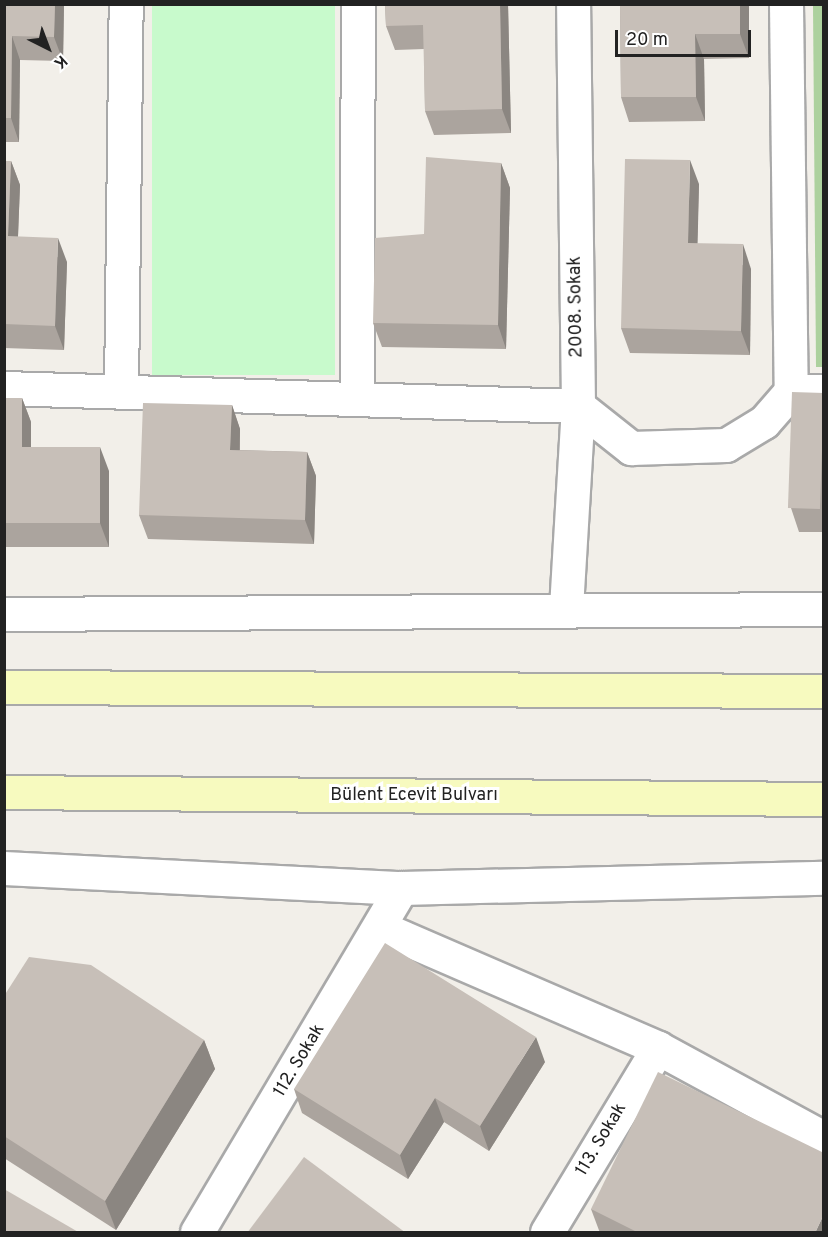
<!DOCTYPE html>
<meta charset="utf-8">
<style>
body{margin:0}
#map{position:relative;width:828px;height:1237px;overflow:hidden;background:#f2efe9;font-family:Overpass,sans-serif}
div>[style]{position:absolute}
.forest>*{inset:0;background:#add19e}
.park>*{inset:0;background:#c8facc;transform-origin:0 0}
.roads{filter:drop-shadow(2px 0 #a9a9a9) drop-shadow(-2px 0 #a9a9a9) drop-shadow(0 2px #a9a9a9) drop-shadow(0 -2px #a9a9a9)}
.minor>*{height:33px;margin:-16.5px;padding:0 16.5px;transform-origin:16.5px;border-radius:16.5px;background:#fff}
.tertiary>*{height:33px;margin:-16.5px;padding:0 16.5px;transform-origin:16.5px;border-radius:16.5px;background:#fff}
.secondary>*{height:33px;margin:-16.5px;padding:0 16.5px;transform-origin:16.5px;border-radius:16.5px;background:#f7fabf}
.wall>*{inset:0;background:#aba49e}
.shaded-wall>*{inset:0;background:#8b8681}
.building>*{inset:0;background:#c7bfb8;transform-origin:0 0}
span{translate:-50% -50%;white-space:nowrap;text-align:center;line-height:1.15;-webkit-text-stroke:6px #fff;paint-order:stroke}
.street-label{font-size:18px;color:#222}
.frame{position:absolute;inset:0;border:6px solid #222;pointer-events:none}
.north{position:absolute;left:18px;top:18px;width:60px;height:60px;-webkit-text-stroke:4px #fff;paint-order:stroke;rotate:138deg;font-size:16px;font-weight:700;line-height:24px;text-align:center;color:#222}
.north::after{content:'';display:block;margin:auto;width:21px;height:27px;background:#222;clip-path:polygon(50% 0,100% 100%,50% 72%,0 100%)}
.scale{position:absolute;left:615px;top:30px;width:136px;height:27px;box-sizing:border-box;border:3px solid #222;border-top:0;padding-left:8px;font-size:18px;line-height:21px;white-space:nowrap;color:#222;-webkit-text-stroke:4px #fff;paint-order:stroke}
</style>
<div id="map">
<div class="forest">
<div style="clip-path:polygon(813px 5px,824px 5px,823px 367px,816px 367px)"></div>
</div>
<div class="park">
<div style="left:152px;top:5px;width:183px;height:370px"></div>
</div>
<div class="roads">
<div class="minor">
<div style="left:786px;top:4px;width:387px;rotate:89.3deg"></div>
<div style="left:4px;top:388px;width:574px;rotate:1.8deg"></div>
<div style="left:578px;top:406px;width:68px;rotate:38.4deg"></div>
<div style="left:631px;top:448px;width:95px;rotate:-1.8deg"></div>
<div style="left:726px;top:445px;width:44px;rotate:-31.2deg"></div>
<div style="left:764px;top:422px;width:41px;rotate:-48.9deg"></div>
<div style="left:791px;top:391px;width:33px"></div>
<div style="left:121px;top:389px;width:385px;rotate:-89.3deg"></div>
<div style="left:357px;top:398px;width:394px;rotate:-89.9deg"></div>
<div style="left:566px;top:608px;width:202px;rotate:-86.6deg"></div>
<div style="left:578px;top:406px;width:402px;rotate:-90.7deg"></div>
<div style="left:381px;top:928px;width:302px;rotate:23.4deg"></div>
<div style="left:658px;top:1048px;width:189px;rotate:28.5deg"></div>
<div style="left:197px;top:1232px;width:400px;rotate:-59.3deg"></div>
<div style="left:547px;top:1232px;width:215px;rotate:-58.9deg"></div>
</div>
<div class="tertiary">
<div style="left:4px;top:614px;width:820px;rotate:-0.35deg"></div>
<div style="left:4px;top:868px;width:398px;rotate:2.9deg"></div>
<div style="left:401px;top:888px;width:423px;rotate:-1.4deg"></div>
</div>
<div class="secondary">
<div style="left:4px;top:687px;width:820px;rotate:0.28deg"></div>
<div style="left:4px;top:792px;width:820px;rotate:0.49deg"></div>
</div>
</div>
<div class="wall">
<div style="clip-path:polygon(4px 4px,64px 4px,63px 61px,20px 60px,19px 142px,4px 142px)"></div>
<div style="clip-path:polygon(385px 4px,508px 4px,511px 133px,434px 135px,425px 111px,424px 49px,395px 50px,386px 26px)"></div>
<div style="clip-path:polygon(620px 4px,749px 4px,749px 58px,704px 59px,705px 121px,629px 122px,621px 97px)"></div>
<div style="clip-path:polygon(4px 161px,11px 161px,20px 185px,18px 237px,67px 262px,64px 350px,4px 348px)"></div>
<div style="clip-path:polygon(501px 163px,510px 188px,506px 349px,382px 347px,373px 323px,424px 234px)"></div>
<div style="clip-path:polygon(699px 184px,697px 244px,751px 269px,750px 355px,630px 353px,621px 328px)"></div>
<div style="clip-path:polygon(824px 393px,824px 532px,799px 532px,791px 508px)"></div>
<div style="clip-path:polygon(4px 398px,22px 398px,31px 422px,31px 447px,109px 471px,109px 547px,4px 547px)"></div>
<div style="clip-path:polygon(232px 405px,240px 429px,240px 450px,307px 452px,316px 476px,314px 544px,148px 539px,139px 515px)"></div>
<div style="clip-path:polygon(4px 996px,204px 1040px,215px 1069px,116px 1230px,4px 1158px)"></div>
<div style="clip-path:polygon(545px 1062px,489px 1151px,444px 1122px,408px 1179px,302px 1113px,294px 1089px)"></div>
<div style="clip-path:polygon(591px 1209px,824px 1233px,600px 1233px)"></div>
</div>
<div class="shaded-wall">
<div style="clip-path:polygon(55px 4px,64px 4px,63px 61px,54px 37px)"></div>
<div style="clip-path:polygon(500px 4px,508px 4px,511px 133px,502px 109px)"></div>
<div style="clip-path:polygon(740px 4px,749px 4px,749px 58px,740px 34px)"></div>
<div style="clip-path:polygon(695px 34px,704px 59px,705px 121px,696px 97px)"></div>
<div style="clip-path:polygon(12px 36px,20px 60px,19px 142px,11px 118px)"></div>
<div style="clip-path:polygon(690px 160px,699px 184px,697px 268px,688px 243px)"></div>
<div style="clip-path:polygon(11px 161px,20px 185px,17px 261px,8px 236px)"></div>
<div style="clip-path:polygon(501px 163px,510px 188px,506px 349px,498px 325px)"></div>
<div style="clip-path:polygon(58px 238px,67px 262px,64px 350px,55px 326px)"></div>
<div style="clip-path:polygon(743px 244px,751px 269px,750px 355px,741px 331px)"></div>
<div style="clip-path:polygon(22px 398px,31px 422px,31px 471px,22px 447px)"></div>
<div style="clip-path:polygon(232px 405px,240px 429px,239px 474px,230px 450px)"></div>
<div style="clip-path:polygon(100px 447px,109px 471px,109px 547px,100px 523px)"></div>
<div style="clip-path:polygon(307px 452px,316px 476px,314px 544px,305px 520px)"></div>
<div style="clip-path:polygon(536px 1037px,545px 1062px,489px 1151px,480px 1126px)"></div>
<div style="clip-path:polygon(204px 1040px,215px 1069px,116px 1230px,105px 1201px)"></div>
<div style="clip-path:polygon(435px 1098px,444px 1122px,408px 1179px,400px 1155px)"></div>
<div style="clip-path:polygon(824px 1214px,824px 1233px,815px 1233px)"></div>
</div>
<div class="building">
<div style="clip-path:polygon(4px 4px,55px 4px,54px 37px,12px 36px,11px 118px,4px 118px)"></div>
<div style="clip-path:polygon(385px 4px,500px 4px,502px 109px,425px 111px,423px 25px,386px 26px)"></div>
<div style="clip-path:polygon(620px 4px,740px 4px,740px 34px,695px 34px,696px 97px,621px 97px)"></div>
<div style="clip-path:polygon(426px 157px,501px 163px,498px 325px,373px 323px,375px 238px,424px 234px)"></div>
<div style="clip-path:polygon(625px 159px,690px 160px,688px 243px,743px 244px,741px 331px,621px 328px)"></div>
<div style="clip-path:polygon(4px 161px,11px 161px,8px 236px,58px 238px,55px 326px,4px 324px)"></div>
<div style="left:792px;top:392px;width:32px;height:116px;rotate:2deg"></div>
<div style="clip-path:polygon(4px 398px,22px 398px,22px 447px,100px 447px,100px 523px,4px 523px)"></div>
<div style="clip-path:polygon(143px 403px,232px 405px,230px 450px,307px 452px,305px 520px,139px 515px)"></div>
<div style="clip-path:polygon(385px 943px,536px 1037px,480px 1126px,435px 1098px,400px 1155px,294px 1089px)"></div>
<div style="clip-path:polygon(29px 957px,91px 965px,204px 1040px,105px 1201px,4px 1136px,4px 996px)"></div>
<div style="clip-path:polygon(658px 1072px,824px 1153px,824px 1214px,815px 1233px,639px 1233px,591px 1209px)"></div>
<div style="clip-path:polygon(304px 1157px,406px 1233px,247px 1233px)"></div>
<div style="clip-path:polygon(4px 1189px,80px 1233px,4px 1233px)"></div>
</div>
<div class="street-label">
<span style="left:577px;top:307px;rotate:-91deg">2008. Sokak</span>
<span style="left:414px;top:796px">Bülent Ecevit Bulvarı</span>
<span style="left:300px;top:1061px;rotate:-59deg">112. Sokak</span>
<span style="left:602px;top:1140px;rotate:-59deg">113. Sokak</span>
</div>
<div class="frame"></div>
<div class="north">K</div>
<div class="scale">20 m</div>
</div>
